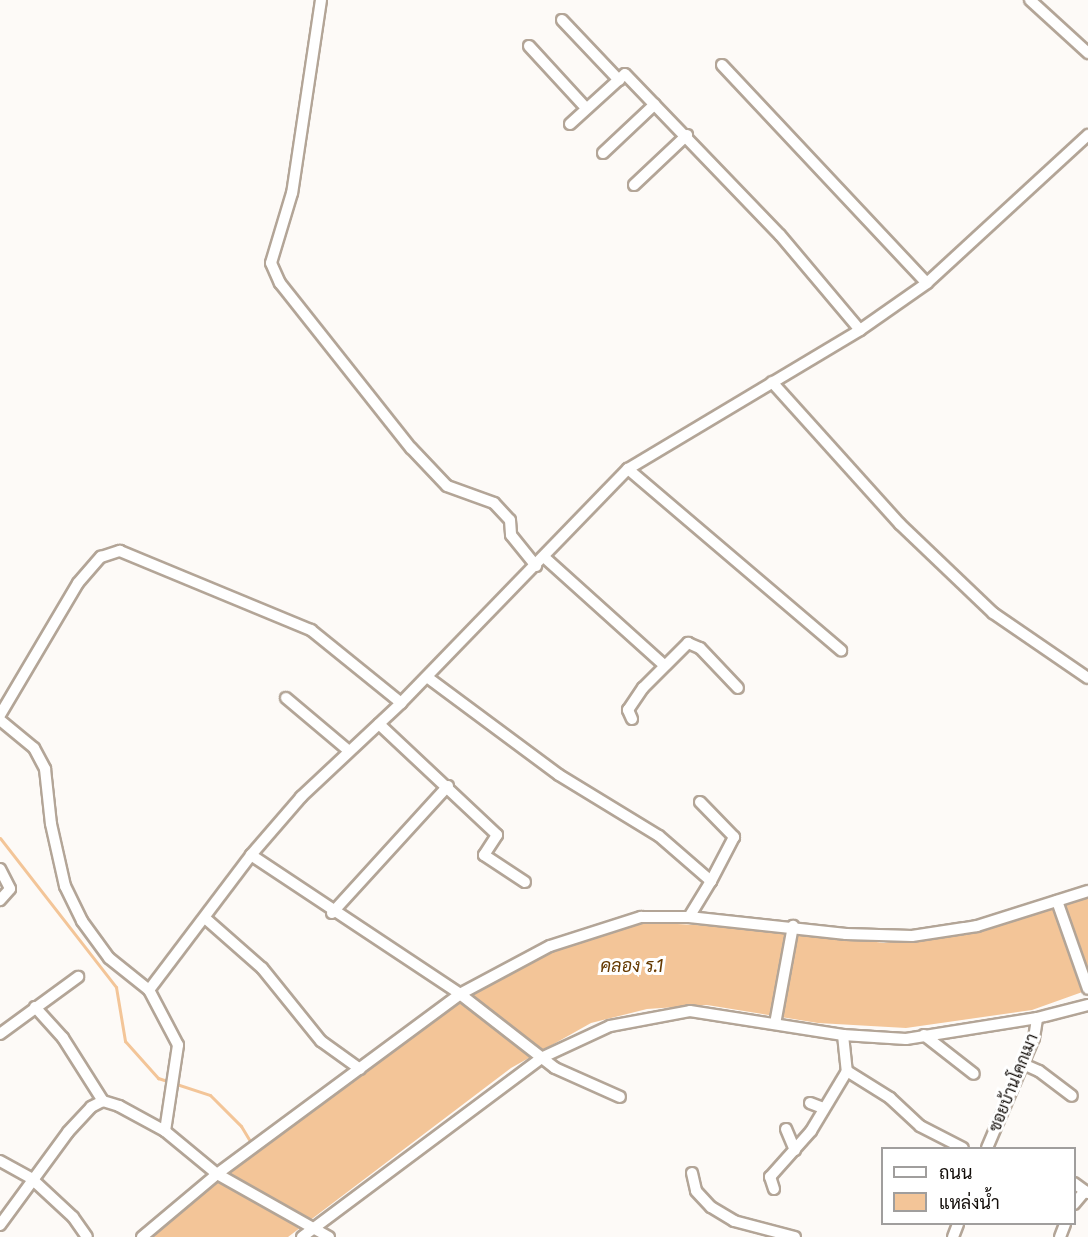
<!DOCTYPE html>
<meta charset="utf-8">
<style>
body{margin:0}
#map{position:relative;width:1088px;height:1237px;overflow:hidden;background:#fdfaf7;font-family:"Fira Sans",Sarabun,sans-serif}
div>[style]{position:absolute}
.water>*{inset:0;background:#f3c598}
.stream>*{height:3px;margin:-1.5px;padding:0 1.5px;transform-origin:1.5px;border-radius:1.5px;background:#f3c598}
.roads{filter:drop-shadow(2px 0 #b3a597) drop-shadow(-2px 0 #b3a597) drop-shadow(0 2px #b3a597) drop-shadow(0 -2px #b3a597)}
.minor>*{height:10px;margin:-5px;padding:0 5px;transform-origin:5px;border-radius:5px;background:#fff}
span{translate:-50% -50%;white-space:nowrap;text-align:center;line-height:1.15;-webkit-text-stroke:6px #fff;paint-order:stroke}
.street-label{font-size:16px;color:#120d09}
.water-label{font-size:18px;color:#643900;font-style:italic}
.legend{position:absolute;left:881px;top:1147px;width:195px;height:78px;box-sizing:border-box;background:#fff;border:2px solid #a09e9d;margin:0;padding:8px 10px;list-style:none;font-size:18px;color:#120d09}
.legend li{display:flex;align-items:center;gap:12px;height:30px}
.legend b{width:30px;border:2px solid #a09e9d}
</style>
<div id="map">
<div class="water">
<div style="clip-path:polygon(1088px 893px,1088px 990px,1032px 1010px,906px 1028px,818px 1023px,707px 1005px,647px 1009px,591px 1023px,511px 1068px,288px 1237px,152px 1237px,256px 1151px,457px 1002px,554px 949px,641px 922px,786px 930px,884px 943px,988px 927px)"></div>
</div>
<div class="stream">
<div style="left:0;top:838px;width:189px;rotate:52.1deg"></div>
<div style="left:116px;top:987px;width:55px;rotate:80.5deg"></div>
<div style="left:125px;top:1041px;width:50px;rotate:48.3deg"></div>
<div style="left:158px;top:1078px;width:55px;rotate:18.1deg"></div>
<div style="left:210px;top:1095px;width:44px;rotate:45deg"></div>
<div style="left:241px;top:1126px;width:23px;rotate:59deg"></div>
</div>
<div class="roads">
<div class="minor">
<div style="left:321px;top:0;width:195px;rotate:98.5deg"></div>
<div style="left:292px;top:193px;width:73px;rotate:106.7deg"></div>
<div style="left:271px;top:263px;width:22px;rotate:66deg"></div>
<div style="left:280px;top:283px;width:211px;rotate:51.6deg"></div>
<div style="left:411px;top:448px;width:52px;rotate:46.5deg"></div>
<div style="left:447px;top:486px;width:50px;rotate:19.9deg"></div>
<div style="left:494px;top:503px;width:23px;rotate:47deg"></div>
<div style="left:510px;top:520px;width:15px;rotate:86deg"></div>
<div style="left:511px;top:535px;width:40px;rotate:51deg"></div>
<div style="left:1030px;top:0;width:79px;rotate:42.4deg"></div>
<div style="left:562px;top:20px;width:83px;rotate:46.5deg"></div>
<div style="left:529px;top:46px;width:84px;rotate:47.4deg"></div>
<div style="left:722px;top:65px;width:299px;rotate:46.8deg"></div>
<div style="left:570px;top:124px;width:74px;rotate:-42.3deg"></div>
<div style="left:625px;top:74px;width:223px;rotate:46.1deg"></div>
<div style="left:780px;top:235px;width:124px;rotate:49.9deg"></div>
<div style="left:603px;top:153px;width:71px;rotate:-43.3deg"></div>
<div style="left:634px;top:185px;width:73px;rotate:-43.3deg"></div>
<div style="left:772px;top:382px;width:191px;rotate:48deg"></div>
<div style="left:900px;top:524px;width:129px;rotate:43.7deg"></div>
<div style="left:993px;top:613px;width:115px;rotate:34.4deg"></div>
<div style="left:628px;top:469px;width:280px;rotate:40.4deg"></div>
<div style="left:544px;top:557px;width:161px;rotate:42deg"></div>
<div style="left:427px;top:677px;width:164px;rotate:36.6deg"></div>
<div style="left:559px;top:775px;width:117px;rotate:31.4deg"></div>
<div style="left:659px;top:836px;width:69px;rotate:40.9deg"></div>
<div style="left:711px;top:881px;width:42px;rotate:121.4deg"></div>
<div style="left:286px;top:698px;width:82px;rotate:40.1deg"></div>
<div style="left:0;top:715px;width:153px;rotate:-59.4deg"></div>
<div style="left:78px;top:583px;width:35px;rotate:-49deg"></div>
<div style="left:101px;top:557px;width:20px;rotate:-18deg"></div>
<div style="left:120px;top:551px;width:207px;rotate:22.5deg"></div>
<div style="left:311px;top:630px;width:116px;rotate:39deg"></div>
<div style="left:632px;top:719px;width:10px;rotate:-114deg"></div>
<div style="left:628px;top:710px;width:27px;rotate:-56deg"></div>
<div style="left:643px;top:688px;width:64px;rotate:-45deg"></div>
<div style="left:688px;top:643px;width:13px;rotate:23deg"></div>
<div style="left:700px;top:648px;width:55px;rotate:46.5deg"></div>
<div style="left:0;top:720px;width:44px;rotate:39.5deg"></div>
<div style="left:34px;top:748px;width:24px;rotate:62deg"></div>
<div style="left:45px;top:769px;width:55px;rotate:83.8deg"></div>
<div style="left:51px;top:824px;width:64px;rotate:77.3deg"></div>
<div style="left:65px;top:886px;width:39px;rotate:64deg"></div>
<div style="left:82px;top:921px;width:46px;rotate:53.9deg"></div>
<div style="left:109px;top:958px;width:51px;rotate:38.7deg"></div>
<div style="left:379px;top:724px;width:162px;rotate:43.2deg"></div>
<div style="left:497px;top:835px;width:24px;rotate:123deg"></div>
<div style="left:484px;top:855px;width:49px;rotate:33.4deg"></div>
<div style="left:700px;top:802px;width:49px;rotate:45.8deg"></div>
<div style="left:734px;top:837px;width:50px;rotate:117.6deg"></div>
<div style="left:251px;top:855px;width:251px;rotate:33.6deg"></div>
<div style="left:460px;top:994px;width:120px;rotate:37.9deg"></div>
<div style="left:555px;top:1068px;width:71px;rotate:24deg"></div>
<div style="left:0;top:869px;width:22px;rotate:63deg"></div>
<div style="left:10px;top:889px;width:15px;rotate:132deg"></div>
<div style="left:1057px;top:901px;width:93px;rotate:70.6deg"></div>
<div style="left:332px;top:913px;width:172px;rotate:-47.6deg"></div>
<div style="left:205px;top:918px;width:76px;rotate:41.3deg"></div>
<div style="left:262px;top:968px;width:94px;rotate:51.1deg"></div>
<div style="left:321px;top:1041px;width:48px;rotate:35.7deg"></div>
<div style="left:35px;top:1007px;width:42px;rotate:47.9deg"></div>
<div style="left:63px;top:1038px;width:75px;rotate:57.6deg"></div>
<div style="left:775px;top:1024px;width:100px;rotate:-79.6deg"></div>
<div style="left:0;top:1034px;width:97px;rotate:-36.2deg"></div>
<div style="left:843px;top:1035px;width:36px;rotate:84deg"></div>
<div style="left:847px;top:1071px;width:51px;rotate:32.1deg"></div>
<div style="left:890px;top:1098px;width:41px;rotate:43deg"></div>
<div style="left:920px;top:1126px;width:48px;rotate:27.1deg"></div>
<div style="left:924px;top:1035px;width:63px;rotate:38deg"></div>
<div style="left:1023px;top:1064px;width:17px;rotate:24deg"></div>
<div style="left:1039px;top:1071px;width:41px;rotate:37.1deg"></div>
<div style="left:810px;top:1103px;width:14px;rotate:21deg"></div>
<div style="left:786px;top:1129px;width:23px;rotate:67deg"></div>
<div style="left:987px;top:1148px;width:120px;rotate:-66.9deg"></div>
<div style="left:1034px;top:1038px;width:20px;rotate:-81deg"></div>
<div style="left:0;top:1161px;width:37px;rotate:29deg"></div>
<div style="left:32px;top:1179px;width:56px;rotate:42.8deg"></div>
<div style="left:73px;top:1217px;width:24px;rotate:55deg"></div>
<div style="left:692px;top:1173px;width:18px;rotate:77deg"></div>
<div style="left:696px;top:1191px;width:22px;rotate:47deg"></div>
<div style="left:711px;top:1207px;width:27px;rotate:31deg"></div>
<div style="left:734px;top:1221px;width:63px;rotate:14.7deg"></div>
<div style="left:1074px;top:1183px;width:17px;rotate:36deg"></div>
<div style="left:774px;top:1189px;width:13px;rotate:-108deg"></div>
<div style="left:770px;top:1177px;width:62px;rotate:-48.3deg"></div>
<div style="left:811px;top:1131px;width:70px;rotate:-59deg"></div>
<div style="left:1074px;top:1204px;width:17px;rotate:-50deg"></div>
<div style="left:0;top:1225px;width:115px;rotate:-53.8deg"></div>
<div style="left:68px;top:1132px;width:34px;rotate:-47deg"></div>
<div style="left:91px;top:1107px;width:13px;rotate:-27deg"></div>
<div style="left:103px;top:1101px;width:17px;rotate:17deg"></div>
<div style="left:119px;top:1106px;width:52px;rotate:28.5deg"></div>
<div style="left:142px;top:1237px;width:98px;rotate:-40deg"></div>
<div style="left:217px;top:1174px;width:302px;rotate:-36.5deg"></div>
<div style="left:460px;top:994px;width:102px;rotate:-28.1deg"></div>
<div style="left:550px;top:946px;width:96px;rotate:-17.7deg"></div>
<div style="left:641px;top:917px;width:48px"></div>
<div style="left:689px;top:917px;width:158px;rotate:6.2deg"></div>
<div style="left:846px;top:934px;width:66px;rotate:1.7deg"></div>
<div style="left:912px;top:936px;width:66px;rotate:-8.7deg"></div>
<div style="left:977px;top:926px;width:116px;rotate:-17.5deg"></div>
<div style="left:302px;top:1237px;width:299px;rotate:-36.8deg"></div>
<div style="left:541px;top:1058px;width:76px;rotate:-24.9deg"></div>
<div style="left:610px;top:1026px;width:81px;rotate:-10.6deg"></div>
<div style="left:690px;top:1011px;width:155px;rotate:8.9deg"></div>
<div style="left:843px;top:1035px;width:63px;rotate:3.6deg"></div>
<div style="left:906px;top:1039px;width:133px;rotate:-9.1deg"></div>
<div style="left:1037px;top:1018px;width:53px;rotate:-14.3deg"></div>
<div style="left:329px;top:1237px;width:129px;rotate:-150.6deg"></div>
<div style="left:217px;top:1174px;width:67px;rotate:-140.4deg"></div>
<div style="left:165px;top:1131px;width:87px;rotate:-81.4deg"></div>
<div style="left:178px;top:1045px;width:62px;rotate:-117.8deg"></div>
<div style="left:149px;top:990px;width:169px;rotate:-52.9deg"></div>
<div style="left:251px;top:855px;width:77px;rotate:-49.2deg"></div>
<div style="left:301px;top:797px;width:137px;rotate:-43.2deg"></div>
<div style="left:401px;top:703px;width:326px;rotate:-45.9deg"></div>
<div style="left:628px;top:469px;width:270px;rotate:-30.9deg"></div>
<div style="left:860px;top:330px;width:82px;rotate:-35deg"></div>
<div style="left:927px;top:283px;width:219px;rotate:-42.6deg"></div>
<div style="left:953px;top:1237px;width:14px;rotate:-69deg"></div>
<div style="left:1060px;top:1237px;width:14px;rotate:-69deg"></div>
</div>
</div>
<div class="street-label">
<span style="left:1014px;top:1083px;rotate:-68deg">ซอยบ้านโคกเมา</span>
</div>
<div class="water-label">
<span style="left:632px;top:966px">คลอง ร.1</span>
</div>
<ul class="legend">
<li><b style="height:8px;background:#fff"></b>ถนน</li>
<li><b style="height:16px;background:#f3c598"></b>แหล่งน้ำ</li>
</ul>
</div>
